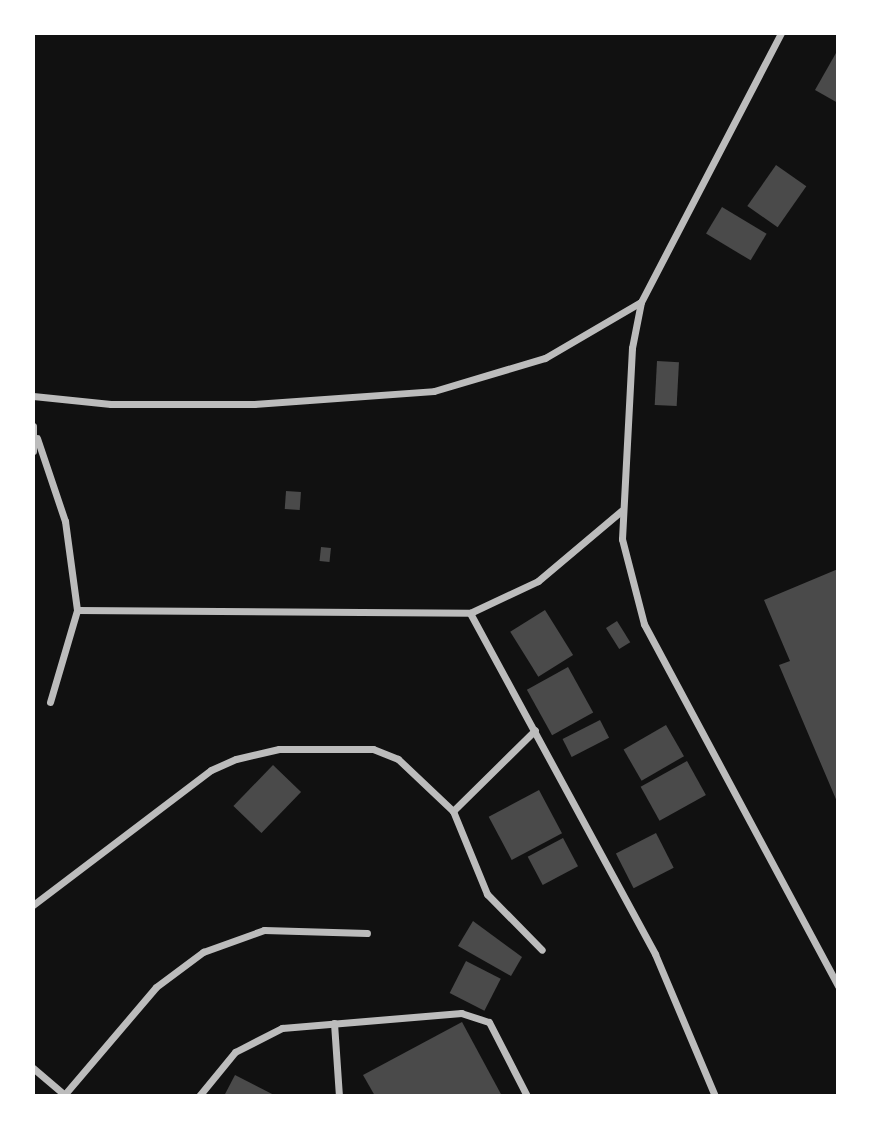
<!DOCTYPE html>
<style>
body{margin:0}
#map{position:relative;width:871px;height:1129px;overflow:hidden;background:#111;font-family:"Titillium Web",sans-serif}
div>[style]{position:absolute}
.building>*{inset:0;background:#4a4a4a;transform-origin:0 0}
.minor>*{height:7px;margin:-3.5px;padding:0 3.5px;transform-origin:3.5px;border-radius:3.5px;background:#bcbcbc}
span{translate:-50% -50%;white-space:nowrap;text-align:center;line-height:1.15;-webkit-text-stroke:7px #fff;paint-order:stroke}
.frame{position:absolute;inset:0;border:35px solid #fff;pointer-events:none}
</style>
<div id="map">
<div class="building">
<div style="clip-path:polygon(836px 53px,838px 54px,838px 103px,815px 90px)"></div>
<div style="left:776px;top:165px;width:37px;height:50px;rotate:35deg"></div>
<div style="left:722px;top:207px;width:52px;height:31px;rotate:31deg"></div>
<div style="left:657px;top:361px;width:22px;height:44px;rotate:3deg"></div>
<div style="left:286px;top:491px;width:15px;height:18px;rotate:4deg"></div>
<div style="left:321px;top:547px;width:10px;height:14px;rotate:6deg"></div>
<div style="clip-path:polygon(838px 569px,838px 804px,779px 665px,790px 661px,764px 600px)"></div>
<div style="left:545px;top:610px;width:53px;height:41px;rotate:58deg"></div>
<div style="left:617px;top:621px;width:25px;height:13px;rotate:58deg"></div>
<div style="left:568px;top:667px;width:52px;height:47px;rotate:61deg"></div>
<div style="left:600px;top:720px;width:20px;height:42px;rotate:63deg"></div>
<div style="left:666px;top:725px;width:36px;height:49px;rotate:60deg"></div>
<div style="left:687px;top:761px;width:39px;height:53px;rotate:61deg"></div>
<div style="left:273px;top:765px;width:39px;height:57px;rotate:44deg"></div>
<div style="left:539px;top:790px;width:49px;height:57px;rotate:62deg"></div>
<div style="left:656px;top:833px;width:39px;height:45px;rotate:63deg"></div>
<div style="left:563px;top:838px;width:32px;height:40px;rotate:62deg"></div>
<div style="clip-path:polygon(473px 921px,522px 957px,511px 976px,458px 946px)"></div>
<div style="left:466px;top:961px;width:39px;height:36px;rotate:27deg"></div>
<div style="clip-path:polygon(462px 1022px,502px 1096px,375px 1096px,363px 1075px)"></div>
<div style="clip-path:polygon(235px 1075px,276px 1096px,224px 1096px)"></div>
</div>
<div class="minor">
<div style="left:781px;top:33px;width:303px;rotate:117.5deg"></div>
<div style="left:641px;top:302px;width:47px;rotate:101.1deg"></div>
<div style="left:632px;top:348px;width:191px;rotate:93deg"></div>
<div style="left:622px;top:539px;width:88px;rotate:75.5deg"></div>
<div style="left:644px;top:624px;width:411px;rotate:61.8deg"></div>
<div style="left:33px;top:396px;width:78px;rotate:5.9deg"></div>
<div style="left:111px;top:404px;width:143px"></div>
<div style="left:254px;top:404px;width:180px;rotate:-4.1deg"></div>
<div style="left:434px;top:391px;width:116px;rotate:-16.6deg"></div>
<div style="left:545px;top:358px;width:111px;rotate:-30.3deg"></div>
<div style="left:33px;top:426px;width:25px;rotate:90deg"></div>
<div style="left:37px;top:438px;width:88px;rotate:71.4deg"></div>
<div style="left:65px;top:521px;width:90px;rotate:82.3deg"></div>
<div style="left:77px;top:610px;width:393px;rotate:0.4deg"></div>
<div style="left:470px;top:613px;width:75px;rotate:-25.2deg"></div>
<div style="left:538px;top:581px;width:109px;rotate:-40.1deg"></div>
<div style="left:470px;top:613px;width:388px;rotate:61.5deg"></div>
<div style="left:655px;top:954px;width:154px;rotate:67.1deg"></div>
<div style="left:50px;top:702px;width:96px;rotate:-73.6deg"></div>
<div style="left:453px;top:811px;width:115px;rotate:-44.6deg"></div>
<div style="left:33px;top:905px;width:223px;rotate:-37.2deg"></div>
<div style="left:211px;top:770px;width:27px;rotate:-24deg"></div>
<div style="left:236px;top:759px;width:44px;rotate:-13.1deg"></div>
<div style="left:279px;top:749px;width:94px"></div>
<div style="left:373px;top:749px;width:27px;rotate:22deg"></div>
<div style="left:398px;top:759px;width:76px;rotate:43.4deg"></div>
<div style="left:453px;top:811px;width:90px;rotate:67.7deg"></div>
<div style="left:487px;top:894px;width:78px;rotate:45.5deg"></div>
<div style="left:334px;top:1023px;width:73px;rotate:86.1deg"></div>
<div style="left:33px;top:1068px;width:43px;rotate:40.3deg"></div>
<div style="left:65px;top:1094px;width:140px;rotate:-49.6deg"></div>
<div style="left:156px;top:987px;width:59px;rotate:-36.7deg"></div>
<div style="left:203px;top:952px;width:65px;rotate:-19.8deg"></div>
<div style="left:264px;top:930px;width:103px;rotate:1.7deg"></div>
<div style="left:199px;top:1096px;width:57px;rotate:-50.7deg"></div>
<div style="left:235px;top:1052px;width:53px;rotate:-27.1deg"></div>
<div style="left:282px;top:1028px;width:180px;rotate:-4.8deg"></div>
<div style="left:461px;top:1013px;width:29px;rotate:18deg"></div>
<div style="left:489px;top:1022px;width:83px;rotate:62.8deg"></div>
</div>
<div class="frame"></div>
</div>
